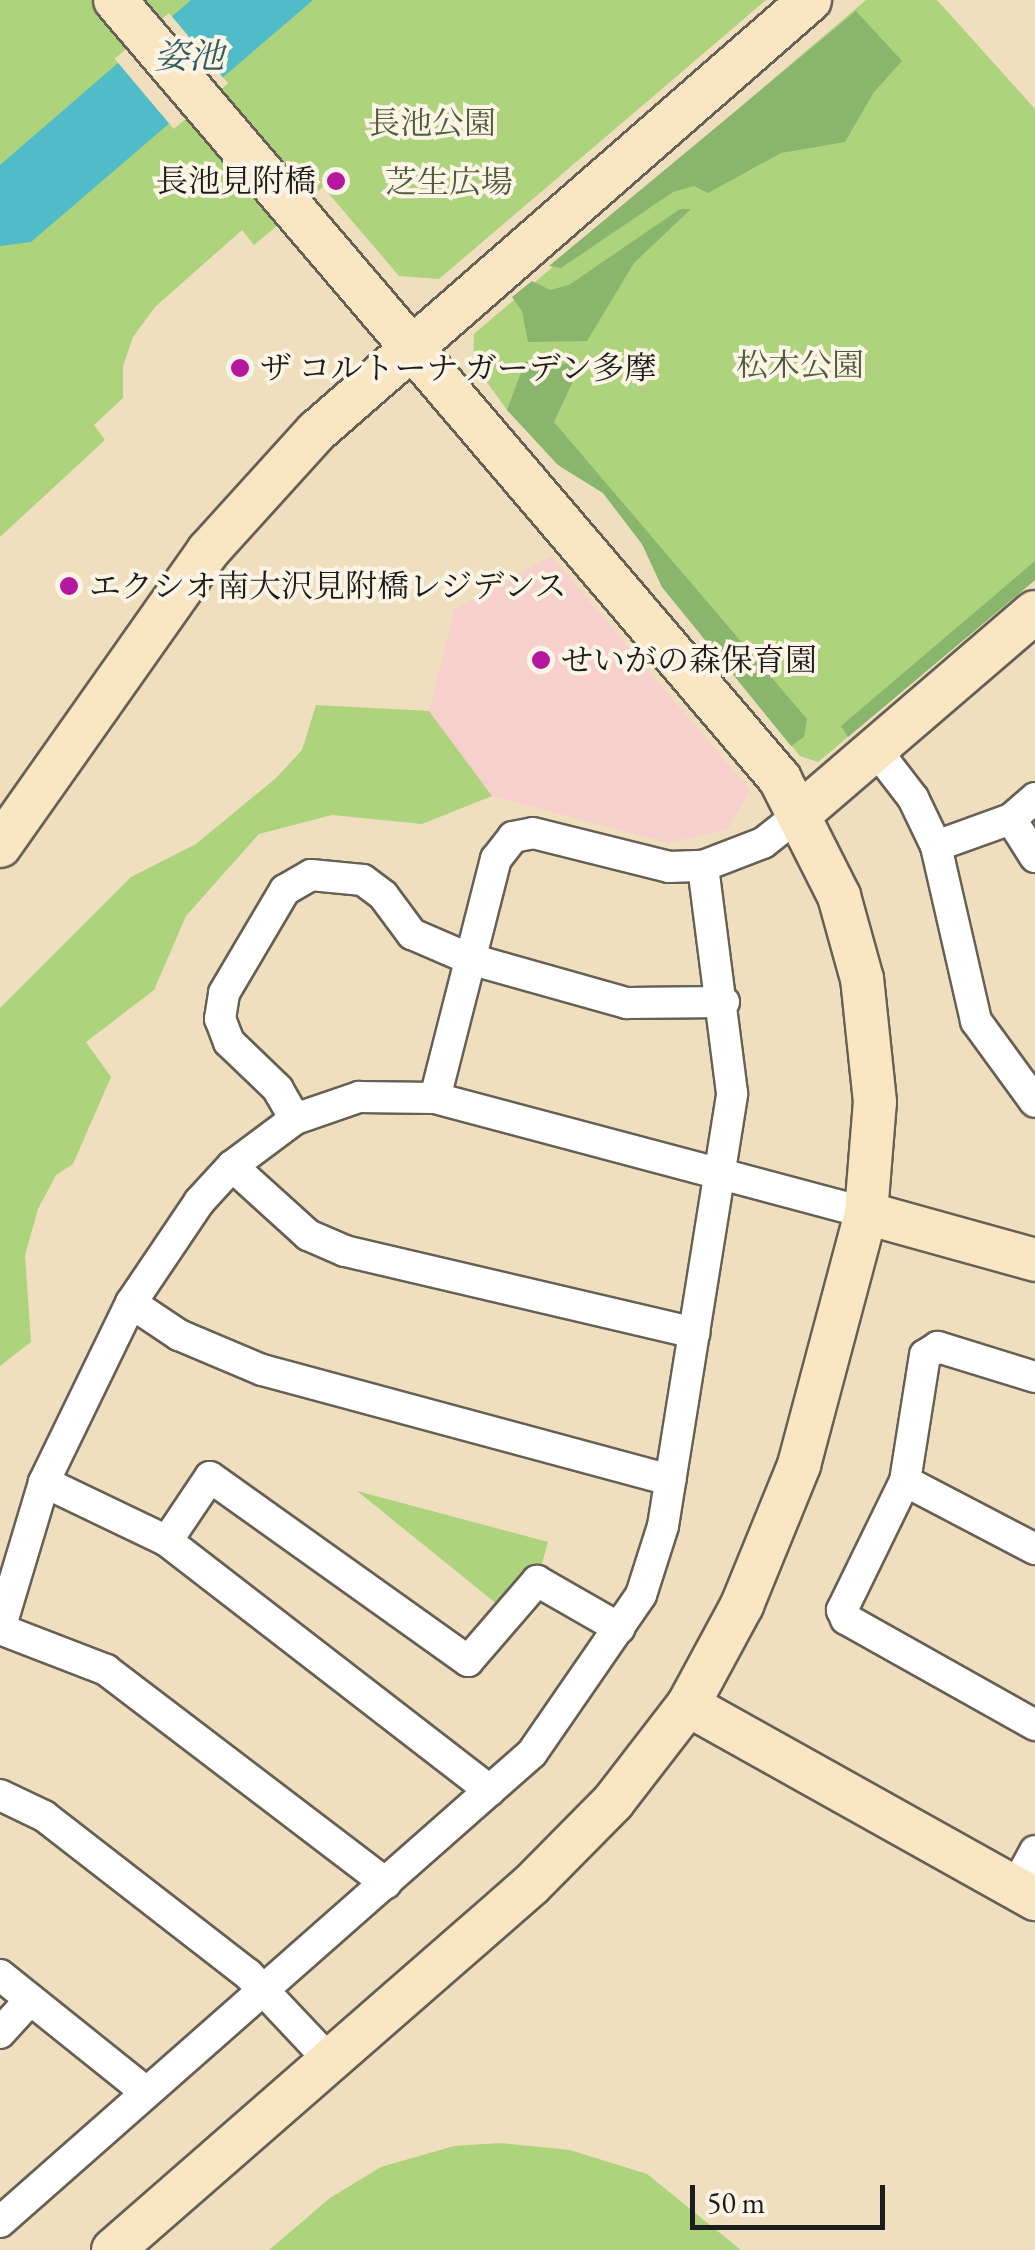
<!DOCTYPE html>
<meta charset="utf-8">
<style>
body{margin:0}
#map{position:relative;width:1035px;height:2250px;overflow:hidden;background:#efdfbe;font-family:"EB Garamond","Noto Serif JP",serif}
div>[style]{position:absolute}
.built>*{inset:0;background:#f7d0ce}
.green>*{inset:0;background:#add37d}
.forest>*{inset:0;background:#8ab56c}
.water>*{inset:0;background:#4fbcc8}
.pier>*{inset:0;background:#efdfbe;transform-origin:0 0}
.roads{filter:drop-shadow(2px 0 #666055) drop-shadow(-2px 0 #666055) drop-shadow(0 2px #666055) drop-shadow(0 -2px #666055)}
.street>*{height:30px;margin:-15px;padding:0 15px;transform-origin:15px;border-radius:15px;background:#fff}
.secondary>*{height:42px;margin:-21px;padding:0 21px;transform-origin:21px;border-radius:21px;background:#fbe6c4}
.dots>*{width:28px;height:28px;translate:-50% -50%;box-sizing:border-box;border:5px solid #fcf5e5;border-radius:50%}
span{translate:-50% -50%;white-space:nowrap;text-align:center;line-height:1.15;-webkit-text-stroke:8px #fcf5e5;paint-order:stroke}
.park-label{font-size:32px;color:#4f5c3e}
.poi-label{font-size:32px;color:#1c1c1c}
.right{translate:-100% -50%;text-align:right}
.left{translate:0 -50%;text-align:left}
.water-label{font-size:35px;color:#305c61;font-style:italic}
.scale{position:absolute;left:690px;top:2185px;width:195px;height:45px;box-sizing:border-box;border:5px solid #1c1c1c;border-top:0;padding-left:12px;font-size:30px;line-height:35px;white-space:nowrap;color:#1c1c1c;-webkit-text-stroke:8px #fcf5e5;paint-order:stroke}
</style>
<div id="map">
<div class="built">
<div style="clip-path:polygon(551px 556px,750px 790px,728px 829px,668px 843px,492px 796px,429px 711px,455px 609px)"></div>
</div>
<div class="green">
<div style="clip-path:polygon(0 0,766px 0,439px 279px,399px 276px,323px 187px,254px 245px,242px 230px,155px 307px,133px 337px,123px 366px,123px 398px,94px 425px,105px 440px,0 537px)"></div>
<div style="clip-path:polygon(866px 0,937px 0,1035px 109px,1035px 580px,818px 762px,800px 756px,662px 587px,642px 544px,603px 493px,558px 465px,507px 410px,473px 363px,474px 334px)"></div>
<div style="clip-path:polygon(316px 705px,429px 711px,492px 796px,422px 824px,332px 815px,259px 834px,186px 916px,154px 990px,86px 1042px,111px 1077px,73px 1164px,56px 1175px,38px 1209px,25px 1255px,31px 1342px,0 1366px,0 1008px,131px 877px,196px 844px,276px 778px,302px 750px)"></div>
<div style="clip-path:polygon(357px 1491px,548px 1542px,537px 1581px,508px 1613px)"></div>
<div style="clip-path:polygon(500px 2143px,570px 2150px,647px 2174px,741px 2250px,269px 2250px,330px 2198px,381px 2167px,454px 2146px)"></div>
</div>
<div class="forest">
<div style="clip-path:polygon(856px 11px,902px 61px,874px 92px,845px 142px,781px 153px,708px 193px,694px 186px,673px 192px,561px 268px,549px 266px)"></div>
<div style="clip-path:polygon(680px 209px,691px 209px,634px 263px,587px 341px,528px 342px,522px 311px,512px 297px,532px 281px,550px 290px,569px 285px)"></div>
<div style="clip-path:polygon(525px 362px,581px 364px,554px 422px,807px 719px,804px 737px,791px 746px,662px 587px,642px 544px,603px 493px,558px 465px,507px 410px)"></div>
<div style="clip-path:polygon(1035px 561px,1035px 580px,848px 737px,841px 726px)"></div>
</div>
<div class="water">
<div style="clip-path:polygon(191px 0,313px 0,31px 242px,0 246px,0 165px)"></div>
</div>
<div class="pier">
<div style="left:169px;top:13px;width:92px;height:71px;rotate:50deg"></div>
</div>
<div class="roads">
<div class="street">
<div style="left:876px;top:750px;width:61px;rotate:52.4deg"></div>
<div style="left:913px;top:798px;width:53px;rotate:64.4deg"></div>
<div style="left:936px;top:846px;width:180px;rotate:77.1deg"></div>
<div style="left:976px;top:1021px;width:100px;rotate:53.9deg"></div>
<div style="left:1011px;top:819px;width:45px;rotate:57.7deg"></div>
<div style="left:936px;top:846px;width:80px;rotate:-19.8deg"></div>
<div style="left:1011px;top:819px;width:32px;rotate:-41deg"></div>
<div style="left:435px;top:1098px;width:247px;rotate:-75.7deg"></div>
<div style="left:496px;top:859px;width:28px;rotate:-52deg"></div>
<div style="left:513px;top:837px;width:20px;rotate:-11deg"></div>
<div style="left:533px;top:833px;width:140px;rotate:14deg"></div>
<div style="left:669px;top:867px;width:34px;rotate:-2deg"></div>
<div style="left:703px;top:866px;width:64px;rotate:-21deg"></div>
<div style="left:763px;top:843px;width:48px;rotate:-38.3deg"></div>
<div style="left:295px;top:1119px;width:34px;rotate:-120deg"></div>
<div style="left:278px;top:1089px;width:68px;rotate:-136.2deg"></div>
<div style="left:229px;top:1042px;width:25px;rotate:-111deg"></div>
<div style="left:220px;top:1019px;width:26px;rotate:-81deg"></div>
<div style="left:224px;top:993px;width:120px;rotate:-59.4deg"></div>
<div style="left:285px;top:890px;width:30px;rotate:-30deg"></div>
<div style="left:311px;top:875px;width:52px;rotate:5.5deg"></div>
<div style="left:363px;top:880px;width:25px;rotate:37deg"></div>
<div style="left:383px;top:895px;width:49px;rotate:53.4deg"></div>
<div style="left:412px;top:934px;width:63px;rotate:23.3deg"></div>
<div style="left:470px;top:959px;width:163px;rotate:15.7deg"></div>
<div style="left:627px;top:1003px;width:97px;rotate:-0.6deg"></div>
<div style="left:232px;top:1166px;width:103px;rotate:42.2deg"></div>
<div style="left:308px;top:1235px;width:40px;rotate:23.4deg"></div>
<div style="left:345px;top:1251px;width:359px;rotate:13.2deg"></div>
<div style="left:131px;top:1303px;width:58px;rotate:33.7deg"></div>
<div style="left:179px;top:1335px;width:90px;rotate:22.9deg"></div>
<div style="left:262px;top:1370px;width:423px;rotate:15.1deg"></div>
<div style="left:1035px;top:1377px;width:102px;rotate:-162.8deg"></div>
<div style="left:938px;top:1347px;width:15px;rotate:148deg"></div>
<div style="left:925px;top:1355px;width:128px;rotate:99deg"></div>
<div style="left:905px;top:1481px;width:144px;rotate:116deg"></div>
<div style="left:842px;top:1610px;width:10px;rotate:66deg"></div>
<div style="left:846px;top:1619px;width:217px;rotate:29.3deg"></div>
<div style="left:905px;top:1481px;width:147px;rotate:27.6deg"></div>
<div style="left:44px;top:1482px;width:136px;rotate:25.6deg"></div>
<div style="left:167px;top:1541px;width:408px;rotate:37.7deg"></div>
<div style="left:167px;top:1541px;width:77px;rotate:-56.1deg"></div>
<div style="left:210px;top:1477px;width:317px;rotate:35.5deg"></div>
<div style="left:468px;top:1661px;width:106px;rotate:-49.2deg"></div>
<div style="left:537px;top:1581px;width:95px;rotate:29.8deg"></div>
<div style="left:0;top:1629px;width:153px;rotate:-73.3deg"></div>
<div style="left:44px;top:1482px;width:199px;rotate:-64.1deg"></div>
<div style="left:131px;top:1303px;width:122px;rotate:-56deg"></div>
<div style="left:199px;top:1202px;width:49px;rotate:-47.5deg"></div>
<div style="left:232px;top:1166px;width:79px;rotate:-36.7deg"></div>
<div style="left:295px;top:1119px;width:68px;rotate:-19deg"></div>
<div style="left:359px;top:1097px;width:76px;rotate:0.8deg"></div>
<div style="left:435px;top:1098px;width:446px;rotate:14.9deg"></div>
<div style="left:0;top:1629px;width:114px;rotate:21.1deg"></div>
<div style="left:106px;top:1670px;width:352px;rotate:37.3deg"></div>
<div style="left:0;top:1795px;width:49px;rotate:25.5deg"></div>
<div style="left:44px;top:1816px;width:258px;rotate:37.8deg"></div>
<div style="left:248px;top:1974px;width:117px;rotate:46.7deg"></div>
<div style="left:1015px;top:1888px;width:42px;rotate:-61.6deg"></div>
<div style="left:0;top:1975px;width:187px;rotate:38.7deg"></div>
<div style="left:0;top:2033px;width:45px;rotate:-47.7deg"></div>
<div style="left:0;top:2222px;width:709px;rotate:-41.4deg"></div>
<div style="left:532px;top:1753px;width:192px;rotate:-55.4deg"></div>
<div style="left:641px;top:1595px;width:72px;rotate:-72.3deg"></div>
<div style="left:663px;top:1526px;width:438px;rotate:-80.9deg"></div>
<div style="left:732px;top:1093px;width:229px;rotate:-97.3deg"></div>
</div>
<div class="secondary">
<div style="left:801px;top:813px;width:308px;rotate:-40.7deg"></div>
<div style="left:0;top:846px;width:361px;rotate:-54.8deg"></div>
<div style="left:208px;top:551px;width:162px;rotate:-47.8deg"></div>
<div style="left:317px;top:431px;width:655px;rotate:-41.16deg"></div>
<div style="left:866px;top:1213px;width:175px;rotate:15.5deg"></div>
<div style="left:688px;top:1705px;width:398px;rotate:29.2deg"></div>
<div style="left:113px;top:2250px;width:555px;rotate:-41.13deg"></div>
<div style="left:531px;top:1885px;width:117px;rotate:-45.3deg"></div>
<div style="left:613px;top:1802px;width:123px;rotate:-52.3deg"></div>
<div style="left:688px;top:1705px;width:114px;rotate:-61.6deg"></div>
<div style="left:742px;top:1605px;width:151px;rotate:-67.8deg"></div>
<div style="left:799px;top:1465px;width:261px;rotate:-75.1deg"></div>
<div style="left:866px;top:1213px;width:111px;rotate:-85.4deg"></div>
<div style="left:875px;top:1102px;width:124px;rotate:-96deg"></div>
<div style="left:862px;top:979px;width:86px;rotate:-105.5deg"></div>
<div style="left:839px;top:896px;width:131px;rotate:-116.8deg"></div>
<div style="left:780px;top:779px;width:1024px;rotate:-130.49deg"></div>
</div>
</div>
<div class="dots">
<div style="left:336px;top:181px;background:#b5179e"></div>
<div style="left:240px;top:368px;background:#b5179e"></div>
<div style="left:69px;top:586px;background:#b5179e"></div>
<div style="left:541px;top:660px;background:#b5179e"></div>
</div>
<div class="park-label">
<span style="left:432px;top:123px">長池公園</span>
<span style="left:449px;top:182px">芝生広場</span>
<span style="left:800px;top:365px">松木公園</span>
</div>
<div class="poi-label">
<span class="right" style="left:316px;top:181px">長池見附橋</span>
<span class="left" style="left:260px;top:368px">ザ コルトーナ ガーデン多摩</span>
<span class="left" style="left:89px;top:586px">エクシオ南大沢見附橋レジデンス</span>
<span class="left" style="left:561px;top:660px">せいがの森保育園</span>
</div>
<div class="water-label">
<span style="left:189px;top:56px">姿池</span>
</div>
<div class="scale">50 m</div>
</div>
